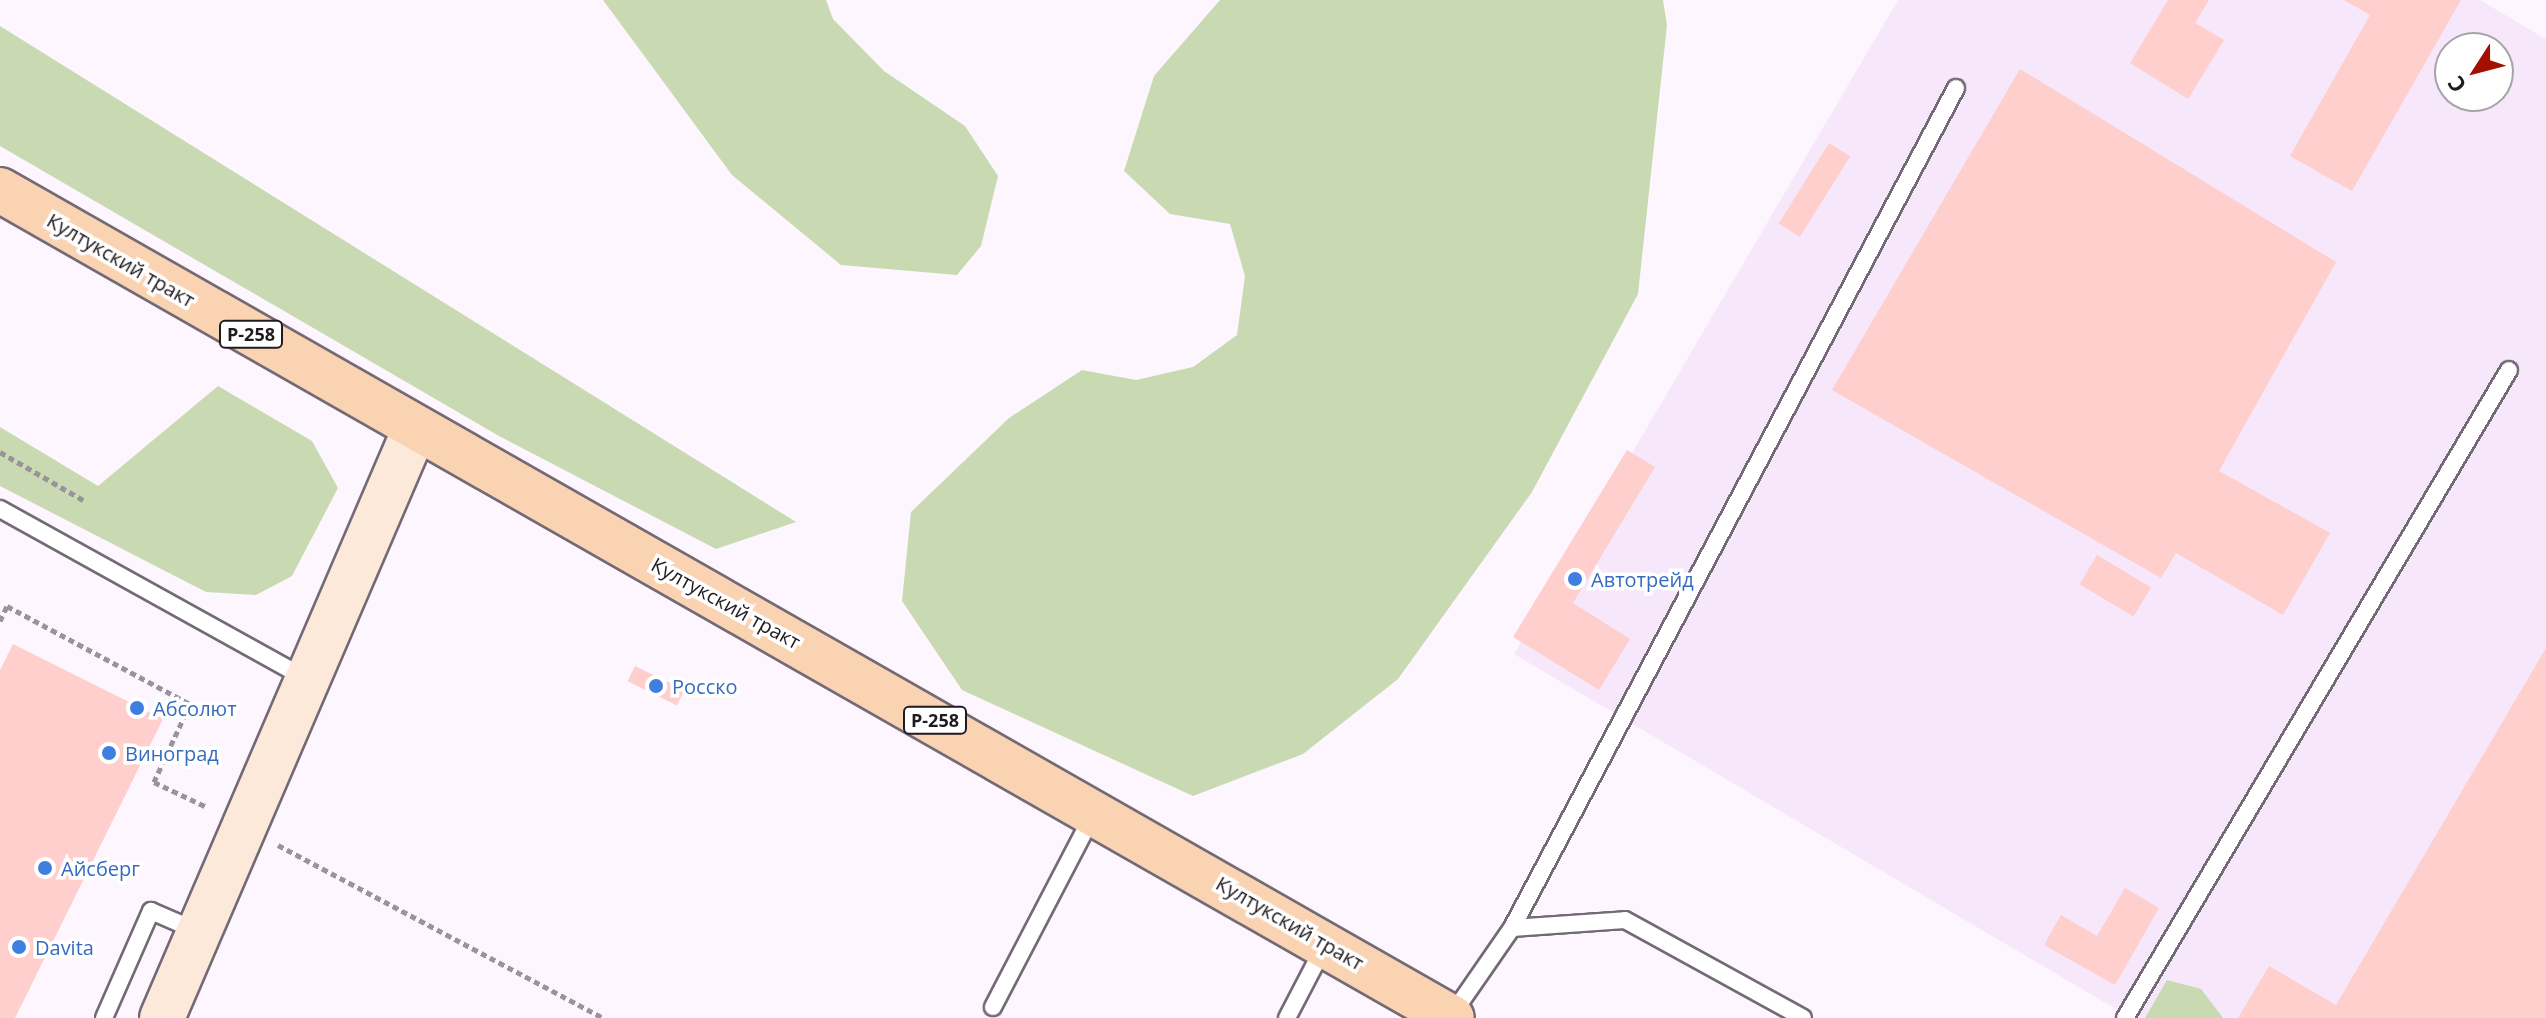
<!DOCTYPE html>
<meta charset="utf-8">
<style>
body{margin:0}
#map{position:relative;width:2546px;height:1018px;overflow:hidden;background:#fdf6ff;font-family:"Open Sans",sans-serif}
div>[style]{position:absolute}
.built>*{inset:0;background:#f7e7fb}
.green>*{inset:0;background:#c9dab2}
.building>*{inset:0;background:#fecfcd;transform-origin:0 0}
.path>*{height:5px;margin-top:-2.5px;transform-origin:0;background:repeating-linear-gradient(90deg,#99939a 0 6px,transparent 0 10px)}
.roads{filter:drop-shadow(2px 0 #736a76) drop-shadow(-2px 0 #736a76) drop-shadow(0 2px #736a76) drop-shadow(0 -2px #736a76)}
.service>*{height:16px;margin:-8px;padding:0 8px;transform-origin:8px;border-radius:8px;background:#fff}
.secondary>*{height:44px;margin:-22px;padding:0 22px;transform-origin:22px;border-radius:22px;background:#fce9d9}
.primary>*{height:44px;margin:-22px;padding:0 22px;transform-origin:22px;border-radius:22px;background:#f9d3b2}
.dots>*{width:22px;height:22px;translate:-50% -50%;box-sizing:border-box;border:4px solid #fff;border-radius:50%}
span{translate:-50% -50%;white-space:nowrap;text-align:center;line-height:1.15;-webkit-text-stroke:7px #fff;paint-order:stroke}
.shield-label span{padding:2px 6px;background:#fff;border:2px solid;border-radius:6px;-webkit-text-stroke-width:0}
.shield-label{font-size:18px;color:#1f1b20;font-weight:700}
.street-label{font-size:20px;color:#1f1b20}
.shop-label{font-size:20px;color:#366cbe}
.left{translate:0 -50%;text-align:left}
.north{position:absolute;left:2434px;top:32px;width:80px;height:80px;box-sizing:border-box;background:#fff;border:2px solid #a5a4a6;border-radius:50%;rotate:234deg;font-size:22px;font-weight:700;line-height:32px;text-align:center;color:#1f1b20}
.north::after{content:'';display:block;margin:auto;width:28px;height:36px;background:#a41000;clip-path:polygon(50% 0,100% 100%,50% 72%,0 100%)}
</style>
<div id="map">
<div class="built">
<div style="clip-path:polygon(evenodd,1898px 0,2480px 0,2546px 39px,2546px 1018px,2131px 1018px,1514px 654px,1898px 0,2450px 48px,2498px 48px,2498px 96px,2450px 96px,2450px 48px)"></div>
</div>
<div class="green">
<div style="clip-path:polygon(603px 0,826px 0,833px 19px,884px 71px,965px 126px,998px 176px,981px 246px,957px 275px,841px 265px,732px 175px)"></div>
<div style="clip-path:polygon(1220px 0,1663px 0,1667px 25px,1638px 294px,1532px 492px,1398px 679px,1303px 754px,1193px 796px,962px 690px,902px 601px,911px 512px,1009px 418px,1082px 370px,1136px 380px,1193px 367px,1237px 335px,1245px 276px,1230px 224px,1170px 214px,1124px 171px,1154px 76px)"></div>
<div style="clip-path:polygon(0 26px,796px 522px,716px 549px,499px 436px,0 146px)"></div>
<div style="clip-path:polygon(218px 386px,312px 441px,338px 488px,292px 576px,256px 595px,206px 592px,0 486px,0 427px,98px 486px)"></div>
<div style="clip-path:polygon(2167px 980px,2201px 989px,2223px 1018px,2145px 1018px)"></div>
</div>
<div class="building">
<div style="clip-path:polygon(2168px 0,2209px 0,2195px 23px,2224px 40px,2188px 99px,2130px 63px)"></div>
<div style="clip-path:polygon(2344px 0,2461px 0,2352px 191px,2290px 156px,2370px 15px)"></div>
<div style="clip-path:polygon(2020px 69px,2336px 262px,2219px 471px,2330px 533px,2283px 615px,2176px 553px,2161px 578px,1832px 390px)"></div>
<div style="left:1829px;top:143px;width:25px;height:95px;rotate:32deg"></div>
<div style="clip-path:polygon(1627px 450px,1655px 467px,1573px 603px,1630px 639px,1599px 690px,1513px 637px)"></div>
<div style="left:2097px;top:555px;width:63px;height:34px;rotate:31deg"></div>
<div style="clip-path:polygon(13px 644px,163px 719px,15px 1018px,0 1018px,0 670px)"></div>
<div style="clip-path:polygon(2546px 648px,2546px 1018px,2238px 1018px,2269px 966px,2336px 1005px)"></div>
<div style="left:635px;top:666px;width:55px;height:17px;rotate:26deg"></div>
<div style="clip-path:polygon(2125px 888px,2159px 908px,2115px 985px,2044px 945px,2061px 915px,2097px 936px)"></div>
</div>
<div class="path">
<div style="left:0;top:452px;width:98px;rotate:30deg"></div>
<div style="left:0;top:621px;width:17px;rotate:-65deg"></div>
<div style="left:7px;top:606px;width:208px;rotate:28.2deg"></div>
<div style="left:190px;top:704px;width:86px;rotate:114.8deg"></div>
<div style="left:154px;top:782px;width:59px;rotate:25.3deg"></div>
<div style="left:278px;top:845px;width:369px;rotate:28deg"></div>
</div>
<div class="roads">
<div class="service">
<div style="left:0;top:509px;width:349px;rotate:29deg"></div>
<div style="left:1512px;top:928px;width:950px;rotate:-62.14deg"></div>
<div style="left:993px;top:1007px;width:216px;rotate:-62.5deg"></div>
<div style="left:1451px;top:1016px;width:107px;rotate:-55.3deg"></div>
<div style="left:1512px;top:928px;width:113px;rotate:-4deg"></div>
<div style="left:1625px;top:920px;width:203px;rotate:28.8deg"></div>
<div style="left:104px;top:1018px;width:117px;rotate:-66.3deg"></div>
<div style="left:151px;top:911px;width:50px;rotate:23.5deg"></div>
<div style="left:1287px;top:1018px;width:80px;rotate:-62.5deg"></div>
<div style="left:2125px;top:1018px;width:753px;rotate:-59.35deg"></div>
</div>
<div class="secondary">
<div style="left:162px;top:1018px;width:641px;rotate:-66.75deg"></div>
</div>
<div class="primary">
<div style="left:0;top:190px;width:1671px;rotate:29.69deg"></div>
</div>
</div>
<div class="dots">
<div style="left:1575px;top:579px;background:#3f7fe0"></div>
<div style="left:656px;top:686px;background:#3f7fe0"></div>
<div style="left:137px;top:708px;background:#3f7fe0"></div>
<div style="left:109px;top:753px;background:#3f7fe0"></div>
<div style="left:45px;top:868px;background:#3f7fe0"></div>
<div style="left:19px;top:947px;background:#3f7fe0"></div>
</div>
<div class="shield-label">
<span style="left:251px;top:334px">Р-258</span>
<span style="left:935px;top:720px">Р-258</span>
</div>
<div class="street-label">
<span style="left:121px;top:260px;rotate:30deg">Култукский тракт</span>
<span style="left:726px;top:603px;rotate:29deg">Култукский тракт</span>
<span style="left:1290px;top:923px;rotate:30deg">Култукский тракт</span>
</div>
<div class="shop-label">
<span class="left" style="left:1591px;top:579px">Автотрейд</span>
<span class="left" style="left:672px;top:686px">Росско</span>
<span class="left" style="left:153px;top:708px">Абсолют</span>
<span class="left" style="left:125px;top:753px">Виноград</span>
<span class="left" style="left:61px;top:868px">Айсберг</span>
<span class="left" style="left:35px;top:947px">Davita</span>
</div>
<div class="north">С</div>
</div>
